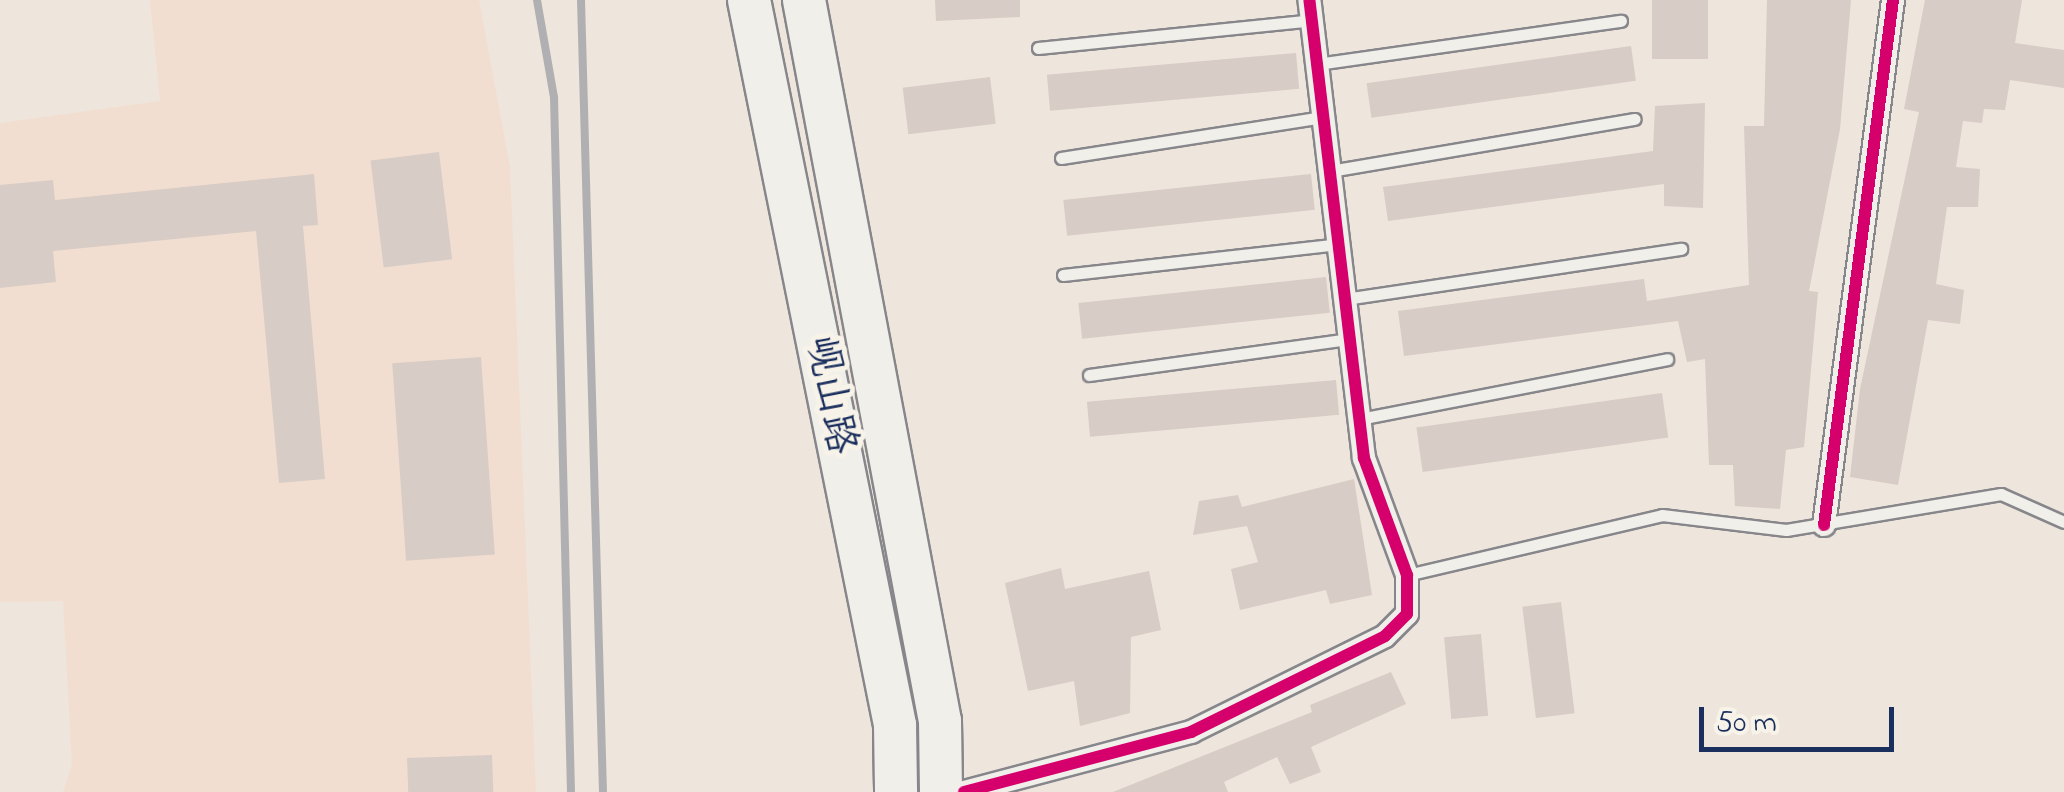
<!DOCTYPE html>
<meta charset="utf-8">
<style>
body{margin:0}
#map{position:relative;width:2064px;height:792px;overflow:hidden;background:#eee5dc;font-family:"Indie Flower","LXGW WenKai TC",sans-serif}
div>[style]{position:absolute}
.built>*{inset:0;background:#f2ded0}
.building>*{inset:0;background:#d8ccc6;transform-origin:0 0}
.roads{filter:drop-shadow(2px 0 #86868b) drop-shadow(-2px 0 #86868b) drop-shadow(0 2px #86868b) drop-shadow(0 -2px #86868b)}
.lane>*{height:11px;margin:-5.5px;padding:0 5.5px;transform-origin:5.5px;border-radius:5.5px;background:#f1efea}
.street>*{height:22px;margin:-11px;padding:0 11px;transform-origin:11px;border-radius:11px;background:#f1efea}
.highway>*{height:42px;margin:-21px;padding:0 21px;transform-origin:21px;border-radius:21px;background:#f1efea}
.rail>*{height:8px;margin:-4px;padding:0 4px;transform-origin:4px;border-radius:4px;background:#b0b0b2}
.cycleway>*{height:12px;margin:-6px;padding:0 6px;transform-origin:6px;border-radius:6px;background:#d6006c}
span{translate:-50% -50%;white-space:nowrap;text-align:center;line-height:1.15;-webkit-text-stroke:10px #f7f3e8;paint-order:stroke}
.street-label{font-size:40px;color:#1b2f5e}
.scale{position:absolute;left:1699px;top:707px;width:195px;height:45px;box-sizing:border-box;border:5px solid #1b2f5e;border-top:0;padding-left:12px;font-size:30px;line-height:35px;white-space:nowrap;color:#1b2f5e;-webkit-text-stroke:8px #f7f3e8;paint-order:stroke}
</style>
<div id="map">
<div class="built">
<div style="clip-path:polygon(150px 0,479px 0,510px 167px,536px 792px,63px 792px,72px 765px,63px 601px,0 602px,0 123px,160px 101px)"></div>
</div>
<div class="building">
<div style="clip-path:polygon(935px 0,1020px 0,1020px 17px,936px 21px)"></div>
<div style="left:1652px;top:0;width:56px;height:59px"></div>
<div style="clip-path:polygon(1767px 0,1851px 0,1840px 129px,1809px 291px,1818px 292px,1804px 447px,1786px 450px,1780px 509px,1735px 506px,1733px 465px,1709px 465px,1705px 359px,1687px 362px,1678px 321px,1404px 356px,1398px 311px,1644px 279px,1647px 301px,1749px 285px,1744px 126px,1764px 126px)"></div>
<div style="clip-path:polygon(1925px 0,2022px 0,2015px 43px,2064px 50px,2064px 88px,2010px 80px,2005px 110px,1984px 109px,1982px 123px,1963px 121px,1956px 167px,1980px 169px,1978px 207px,1947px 207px,1936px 284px,1964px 290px,1960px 324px,1928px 320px,1898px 485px,1850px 477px,1860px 389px,1919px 112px,1904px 109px)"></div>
<div style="left:1631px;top:46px;width:35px;height:267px;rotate:82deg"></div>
<div style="left:1296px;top:53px;width:36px;height:250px;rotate:85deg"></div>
<div style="left:990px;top:77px;width:47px;height:88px;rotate:83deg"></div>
<div style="clip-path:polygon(1705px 103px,1703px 208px,1664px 206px,1664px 184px,1388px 221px,1383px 187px,1653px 151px,1655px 106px)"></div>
<div style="left:439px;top:152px;width:108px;height:69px;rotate:83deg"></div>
<div style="clip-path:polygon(314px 174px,318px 225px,303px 226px,325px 479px,279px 483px,256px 231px,53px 251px,56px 282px,0 288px,0 185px,53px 180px,55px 200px)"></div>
<div style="left:1311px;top:174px;width:36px;height:249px;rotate:84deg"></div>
<div style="left:1326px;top:277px;width:36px;height:249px;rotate:84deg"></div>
<div style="left:481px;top:357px;width:198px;height:89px;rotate:86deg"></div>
<div style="left:1336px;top:380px;width:35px;height:250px;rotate:85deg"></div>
<div style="left:1662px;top:393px;width:45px;height:248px;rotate:82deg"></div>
<div style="clip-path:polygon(1354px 479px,1372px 595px,1330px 604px,1326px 590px,1240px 610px,1231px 569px,1258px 562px,1247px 526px,1193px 535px,1199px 501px,1238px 495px,1242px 507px)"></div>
<div style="clip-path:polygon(1061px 568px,1065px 589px,1149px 571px,1161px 630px,1131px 637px,1130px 713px,1080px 726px,1074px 681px,1028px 691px,1005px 583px)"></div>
<div style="left:1561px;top:602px;width:112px;height:39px;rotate:83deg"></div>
<div style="left:1481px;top:634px;width:82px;height:37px;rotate:85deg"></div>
<div style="clip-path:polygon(1391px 672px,1406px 704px,1311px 747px,1321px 772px,1290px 784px,1277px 757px,1224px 782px,1228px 792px,1113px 792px,1312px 712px,1310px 705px)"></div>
<div style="left:492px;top:755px;width:37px;height:85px;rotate:88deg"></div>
</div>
<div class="roads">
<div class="lane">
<div style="left:1038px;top:48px;width:275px;rotate:-5.8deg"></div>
<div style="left:1317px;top:64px;width:307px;rotate:-8.1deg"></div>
<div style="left:1061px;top:158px;width:265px;rotate:-8.9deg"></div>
<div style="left:1330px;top:171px;width:309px;rotate:-9.7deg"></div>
<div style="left:1063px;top:275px;width:277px;rotate:-6.4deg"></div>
<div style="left:1345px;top:299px;width:340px;rotate:-8.5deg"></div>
<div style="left:1089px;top:375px;width:263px;rotate:-7.9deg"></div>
<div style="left:1359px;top:419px;width:314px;rotate:-11deg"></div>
<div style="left:1407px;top:575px;width:262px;rotate:-13.2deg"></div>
<div style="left:1662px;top:515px;width:125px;rotate:6.9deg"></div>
<div style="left:1786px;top:530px;width:218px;rotate:-9.5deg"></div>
<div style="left:2001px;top:494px;width:69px;rotate:24deg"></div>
</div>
<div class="street">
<div style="left:1824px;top:525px;width:530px;rotate:-82.51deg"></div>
<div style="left:964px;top:792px;width:235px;rotate:-14.8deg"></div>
<div style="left:1191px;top:732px;width:216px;rotate:-26.3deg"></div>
<div style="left:1385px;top:636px;width:31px;rotate:-45deg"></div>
<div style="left:1407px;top:614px;width:39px;rotate:-90deg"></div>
<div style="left:1407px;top:575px;width:125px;rotate:-110.2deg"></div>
<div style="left:1364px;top:458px;width:461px;rotate:-96.8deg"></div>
</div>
<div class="highway">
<div style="left:749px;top:0;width:740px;rotate:78.61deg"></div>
<div style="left:895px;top:725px;width:67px;rotate:89.1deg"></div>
<div style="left:804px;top:0;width:734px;rotate:79.32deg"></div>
<div style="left:940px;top:721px;width:71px;rotate:89.2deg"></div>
</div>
</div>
<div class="rail">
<div style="left:537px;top:0;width:98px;rotate:80.1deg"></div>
<div style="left:554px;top:97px;width:695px;rotate:88.6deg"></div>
<div style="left:581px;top:0;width:792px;rotate:88.41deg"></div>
</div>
<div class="cycleway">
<div style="left:1824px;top:525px;width:530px;rotate:-82.51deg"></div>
<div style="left:964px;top:792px;width:235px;rotate:-14.8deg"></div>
<div style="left:1191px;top:732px;width:216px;rotate:-26.3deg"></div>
<div style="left:1385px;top:636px;width:31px;rotate:-45deg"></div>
<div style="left:1407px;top:614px;width:39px;rotate:-90deg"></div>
<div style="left:1407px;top:575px;width:125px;rotate:-110.2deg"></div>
<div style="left:1364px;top:458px;width:461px;rotate:-96.8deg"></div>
</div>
<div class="street-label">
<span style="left:829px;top:395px;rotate:79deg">岘山路</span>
</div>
<div class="scale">50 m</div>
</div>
